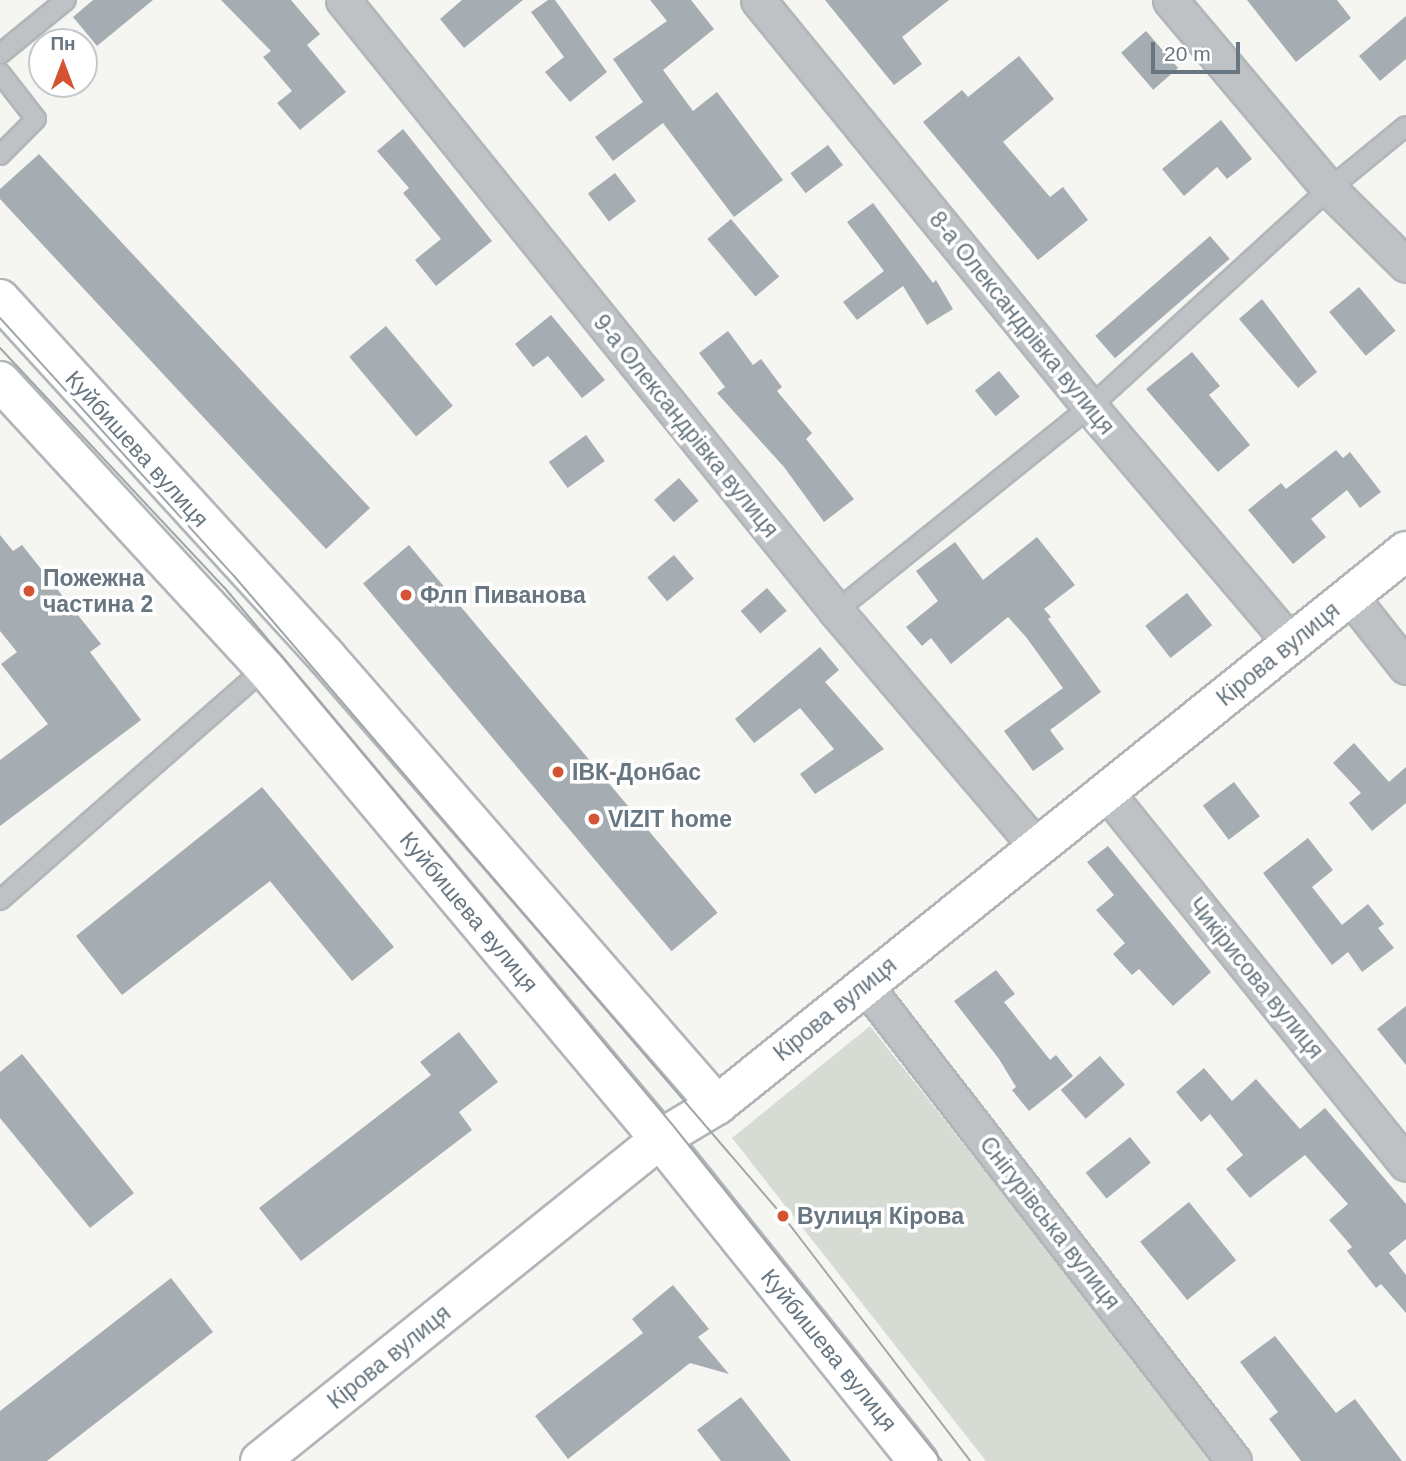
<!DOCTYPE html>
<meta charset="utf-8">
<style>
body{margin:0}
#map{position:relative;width:1406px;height:1461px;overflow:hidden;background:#f5f5f2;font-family:Arial,sans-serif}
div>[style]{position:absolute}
.green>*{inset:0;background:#d6dbd3}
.building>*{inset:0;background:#a6adb2;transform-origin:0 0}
.roads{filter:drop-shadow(2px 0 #b1b6b9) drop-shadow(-2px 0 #b1b6b9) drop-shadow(0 2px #b1b6b9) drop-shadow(0 -2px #b1b6b9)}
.lane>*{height:18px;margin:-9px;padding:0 9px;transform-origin:9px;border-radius:9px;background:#bec2c5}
.street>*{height:33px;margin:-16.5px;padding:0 16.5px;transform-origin:16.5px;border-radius:16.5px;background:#bec2c5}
.secondary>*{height:38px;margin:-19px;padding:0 19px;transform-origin:19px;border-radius:19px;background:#fff}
.tram>*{height:2px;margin:-1px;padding:0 1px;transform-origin:1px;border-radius:1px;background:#a0a6aa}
.dots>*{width:19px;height:19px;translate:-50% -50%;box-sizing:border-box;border:4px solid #fff;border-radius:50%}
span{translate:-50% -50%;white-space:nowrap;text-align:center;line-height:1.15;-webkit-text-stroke:7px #fff;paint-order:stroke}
.street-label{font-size:23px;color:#677680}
.poi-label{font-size:23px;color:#677680;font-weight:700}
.left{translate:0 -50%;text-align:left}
.north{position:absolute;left:28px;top:28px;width:70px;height:70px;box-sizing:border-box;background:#fff;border:2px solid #c2c8cc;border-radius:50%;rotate:0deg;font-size:19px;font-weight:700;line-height:28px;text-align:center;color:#677680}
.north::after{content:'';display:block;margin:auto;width:24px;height:32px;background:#d35333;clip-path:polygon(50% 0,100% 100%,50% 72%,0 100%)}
.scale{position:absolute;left:1151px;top:42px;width:89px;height:32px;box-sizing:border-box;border:4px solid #677680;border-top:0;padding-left:9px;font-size:21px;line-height:24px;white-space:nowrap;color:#677680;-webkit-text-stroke:5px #fff;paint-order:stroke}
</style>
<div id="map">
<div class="green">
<div style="clip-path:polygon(870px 1026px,1215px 1461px,986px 1461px,732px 1138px)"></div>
</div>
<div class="building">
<div style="clip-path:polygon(93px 0,153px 0,97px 46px,73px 17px)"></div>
<div style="clip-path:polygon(221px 0,291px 0,320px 34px,307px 45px,346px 92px,300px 130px,277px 103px,292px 91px,263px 57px,271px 51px)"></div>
<div style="clip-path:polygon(462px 0,523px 0,464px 48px,440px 19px)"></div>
<div style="clip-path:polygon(548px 0,555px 0,607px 72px,570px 102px,545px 72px,564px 57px,531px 12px)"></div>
<div style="clip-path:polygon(650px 0,691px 0,714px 29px,663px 70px,693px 111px,717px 92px,783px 180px,734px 217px,663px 123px,613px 161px,595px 137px,643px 102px,613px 59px,667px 21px)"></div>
<div style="clip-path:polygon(825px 0,949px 0,902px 37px,922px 64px,894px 85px)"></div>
<div style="clip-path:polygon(1247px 0,1337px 0,1351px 18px,1296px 62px)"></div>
<div style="clip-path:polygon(1406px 16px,1406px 59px,1380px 81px,1359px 56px)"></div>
<div style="left:1146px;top:31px;width:49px;height:33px;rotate:49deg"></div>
<div style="clip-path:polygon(1019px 56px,1054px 99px,1003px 142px,1050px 197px,1063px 187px,1088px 220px,1038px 260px,923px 122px,962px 90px,968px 97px)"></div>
<div style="clip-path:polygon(1221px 120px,1252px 159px,1227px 179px,1217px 167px,1184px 196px,1162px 169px)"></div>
<div style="clip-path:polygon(403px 129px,492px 241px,436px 286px,415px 260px,441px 239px,403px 193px,409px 188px,377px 151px)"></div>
<div style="left:828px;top:145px;width:25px;height:47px;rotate:53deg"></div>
<div style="clip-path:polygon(39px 154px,370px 508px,326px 549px,0 199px,0 189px)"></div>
<div style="left:615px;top:173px;width:35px;height:34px;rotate:53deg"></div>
<div style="clip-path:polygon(873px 203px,933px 283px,936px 280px,953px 309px,927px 325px,903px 286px,857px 320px,843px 302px,884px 271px,847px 222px)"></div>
<div style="left:731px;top:219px;width:75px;height:31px;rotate:50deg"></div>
<div style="left:1210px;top:236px;width:30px;height:152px;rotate:49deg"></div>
<div style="left:1359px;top:287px;width:57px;height:39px;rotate:50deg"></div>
<div style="clip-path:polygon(1262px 299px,1317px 372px,1298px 388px,1239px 319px)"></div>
<div style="clip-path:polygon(551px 315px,605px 380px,582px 398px,548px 356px,533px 367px,515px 344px)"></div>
<div style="left:386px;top:326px;width:104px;height:48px;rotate:50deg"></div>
<div style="clip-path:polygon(728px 331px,753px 365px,761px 359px,782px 387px,777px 391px,812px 433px,806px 439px,854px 499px,824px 522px,784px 467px,717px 393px,725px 387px,699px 353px)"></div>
<div style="clip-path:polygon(1192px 352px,1220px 386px,1209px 395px,1250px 445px,1218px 472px,1146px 389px)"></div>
<div style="left:999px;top:371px;width:33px;height:31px;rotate:51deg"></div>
<div style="left:586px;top:435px;width:32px;height:46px;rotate:54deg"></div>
<div style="clip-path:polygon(1336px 450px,1343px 458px,1350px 452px,1381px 492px,1360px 508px,1347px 490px,1311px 519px,1326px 537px,1293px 564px,1248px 510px,1281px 483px,1286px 489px)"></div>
<div style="left:679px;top:478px;width:30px;height:33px;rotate:49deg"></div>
<div style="clip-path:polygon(0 535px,13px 551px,22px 545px,101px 644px,90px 652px,141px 720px,0 826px,0 760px,48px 724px,1px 664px,17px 652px,0 631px)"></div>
<div style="clip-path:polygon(1037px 537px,1075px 585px,1044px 609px,1051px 617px,1048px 619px,1101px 692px,1050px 730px,1064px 749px,1033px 771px,1004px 731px,1063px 688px,1026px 637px,1008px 617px,951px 664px,931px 638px,922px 646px,906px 627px,938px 601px,916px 571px,955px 542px,983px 580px)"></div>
<div style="left:409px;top:545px;width:480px;height:60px;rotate:50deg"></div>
<div style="left:674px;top:555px;width:31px;height:35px;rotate:50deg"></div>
<div style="left:767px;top:588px;width:30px;height:35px;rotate:49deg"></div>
<div style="left:1187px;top:593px;width:41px;height:53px;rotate:52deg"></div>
<div style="clip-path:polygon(820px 647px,839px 670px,825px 682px,884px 749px,815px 794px,800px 774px,834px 749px,800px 708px,754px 743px,735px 719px)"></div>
<div style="clip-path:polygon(1354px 743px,1389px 782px,1406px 767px,1406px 803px,1372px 831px,1349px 803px,1361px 793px,1333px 763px)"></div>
<div style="left:1234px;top:782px;width:43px;height:39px;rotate:53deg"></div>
<div style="clip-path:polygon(262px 787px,394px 947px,352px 981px,270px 881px,122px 995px,76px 936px)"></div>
<div style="clip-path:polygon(1308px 838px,1333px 870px,1312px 887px,1342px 925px,1368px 904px,1384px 924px,1378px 928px,1394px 948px,1362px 972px,1348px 952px,1332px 965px,1263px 873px)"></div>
<div style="clip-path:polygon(1108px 846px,1211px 972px,1173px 1006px,1139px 969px,1132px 975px,1113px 954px,1125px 943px,1096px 910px,1114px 895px,1087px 862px)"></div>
<div style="clip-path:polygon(996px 970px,1015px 994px,1004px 1002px,1050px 1060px,1056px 1055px,1073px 1076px,1029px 1111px,1012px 1090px,1016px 1087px,999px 1059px,954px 1001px)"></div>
<div style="clip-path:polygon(1406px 1006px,1406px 1065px,1377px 1029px)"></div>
<div style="clip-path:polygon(459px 1032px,498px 1082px,459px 1112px,472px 1130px,301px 1261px,259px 1208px,431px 1075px,420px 1062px)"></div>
<div style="clip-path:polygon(22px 1054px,134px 1193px,90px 1228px,0 1118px,0 1072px)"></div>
<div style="left:1100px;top:1056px;width:38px;height:52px;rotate:49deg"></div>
<div style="clip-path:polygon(1204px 1068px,1232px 1101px,1256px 1079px,1300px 1129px,1325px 1108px,1406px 1204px,1406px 1239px,1389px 1253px,1406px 1275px,1406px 1313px,1381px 1284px,1376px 1288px,1347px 1251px,1352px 1247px,1329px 1220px,1348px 1204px,1305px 1155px,1250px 1198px,1226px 1169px,1243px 1155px,1210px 1114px,1201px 1122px,1176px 1092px)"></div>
<div style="left:1130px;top:1137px;width:33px;height:57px;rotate:51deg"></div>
<div style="left:1189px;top:1202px;width:75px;height:63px;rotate:51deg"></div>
<div style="clip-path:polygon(171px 1278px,213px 1332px,47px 1461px,0 1461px,0 1411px)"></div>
<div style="clip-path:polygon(673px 1285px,709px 1329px,698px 1337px,729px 1374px,690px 1363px,568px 1459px,535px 1416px,643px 1333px,632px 1319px)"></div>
<div style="clip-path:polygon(1275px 1336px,1336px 1413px,1355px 1399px,1402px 1461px,1301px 1461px,1269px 1419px,1278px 1412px,1240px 1362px)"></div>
<div style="clip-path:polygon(741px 1397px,791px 1461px,721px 1461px,697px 1430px)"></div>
</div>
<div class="roads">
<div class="lane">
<div style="left:0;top:54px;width:85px;rotate:-39.3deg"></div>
<div style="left:0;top:73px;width:58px;rotate:52deg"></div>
<div style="left:36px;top:119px;width:51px;rotate:135deg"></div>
<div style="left:836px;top:611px;width:326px;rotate:-38.8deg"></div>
<div style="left:1090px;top:407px;width:323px;rotate:-42.4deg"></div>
<div style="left:1329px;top:189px;width:99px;rotate:-39.3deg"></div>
<div style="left:0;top:900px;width:352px;rotate:-41.2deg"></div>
</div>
<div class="street">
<div style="left:343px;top:0;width:785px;rotate:51.1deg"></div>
<div style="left:836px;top:611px;width:310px;rotate:49.6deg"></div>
<div style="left:758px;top:0;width:525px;rotate:50.8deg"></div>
<div style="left:1090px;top:407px;width:310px;rotate:49.6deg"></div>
<div style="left:1170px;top:0;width:247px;rotate:49.9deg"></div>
<div style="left:1329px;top:189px;width:108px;rotate:44.6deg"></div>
<div style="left:1350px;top:596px;width:90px;rotate:51.7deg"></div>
<div style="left:1107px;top:793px;width:476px;rotate:51.1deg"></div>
<div style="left:865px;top:985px;width:602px;rotate:52.22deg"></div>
</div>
<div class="secondary">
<div style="left:0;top:299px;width:483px;rotate:47.6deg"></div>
<div style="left:326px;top:656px;width:595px;rotate:48.95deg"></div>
<div style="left:0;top:381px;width:391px;rotate:47.3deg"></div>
<div style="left:265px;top:668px;width:615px;rotate:50.02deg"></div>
<div style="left:660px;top:1139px;width:413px;rotate:51.3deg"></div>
<div style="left:260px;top:1461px;width:514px;rotate:-38.83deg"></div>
<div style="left:660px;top:1139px;width:66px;rotate:-30.8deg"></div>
<div style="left:717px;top:1105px;width:884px;rotate:-38.8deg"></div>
</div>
</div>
<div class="tram">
<div style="left:0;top:318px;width:348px;rotate:47.8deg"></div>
<div style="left:234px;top:576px;width:843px;rotate:49.38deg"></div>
<div style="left:783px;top:1216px;width:308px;rotate:52.6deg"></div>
<div style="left:0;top:348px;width:328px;rotate:46.9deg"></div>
<div style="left:224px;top:587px;width:704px;rotate:50.18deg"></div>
<div style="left:675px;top:1128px;width:427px;rotate:51.3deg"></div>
</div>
<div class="dots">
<div style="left:29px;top:591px;background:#d35333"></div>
<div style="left:406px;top:595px;background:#d35333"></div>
<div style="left:558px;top:772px;background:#d35333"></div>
<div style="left:594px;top:819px;background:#d35333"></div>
<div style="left:783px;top:1216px;background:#d35333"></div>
</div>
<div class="street-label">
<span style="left:1022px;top:323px;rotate:51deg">8-а Олександрівка вулиця</span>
<span style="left:686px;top:426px;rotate:51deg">9-а Олександрівка вулиця</span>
<span style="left:137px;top:449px;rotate:48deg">Куйбишева вулиця</span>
<span style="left:1278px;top:654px;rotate:-39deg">Кірова вулиця</span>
<span style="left:469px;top:912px;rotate:50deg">Куйбишева вулиця</span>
<span style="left:1256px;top:978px;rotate:51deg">Чикірисова вулиця</span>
<span style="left:835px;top:1009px;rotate:-39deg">Кірова вулиця</span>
<span style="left:1050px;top:1223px;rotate:52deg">Снігурівська вулиця</span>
<span style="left:829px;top:1350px;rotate:51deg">Куйбишева вулиця</span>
<span style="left:389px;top:1357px;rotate:-39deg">Кірова вулиця</span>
</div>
<div class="poi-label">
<span class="left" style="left:43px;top:591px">Пожежна<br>частина 2</span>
<span class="left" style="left:420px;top:595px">Флп Пиванова</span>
<span class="left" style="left:572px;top:772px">ІВК-Донбас</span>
<span class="left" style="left:608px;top:819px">VIZIT home</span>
<span class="left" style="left:797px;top:1216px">Вулиця Кірова</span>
</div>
<div class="north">Пн</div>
<div class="scale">20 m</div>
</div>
